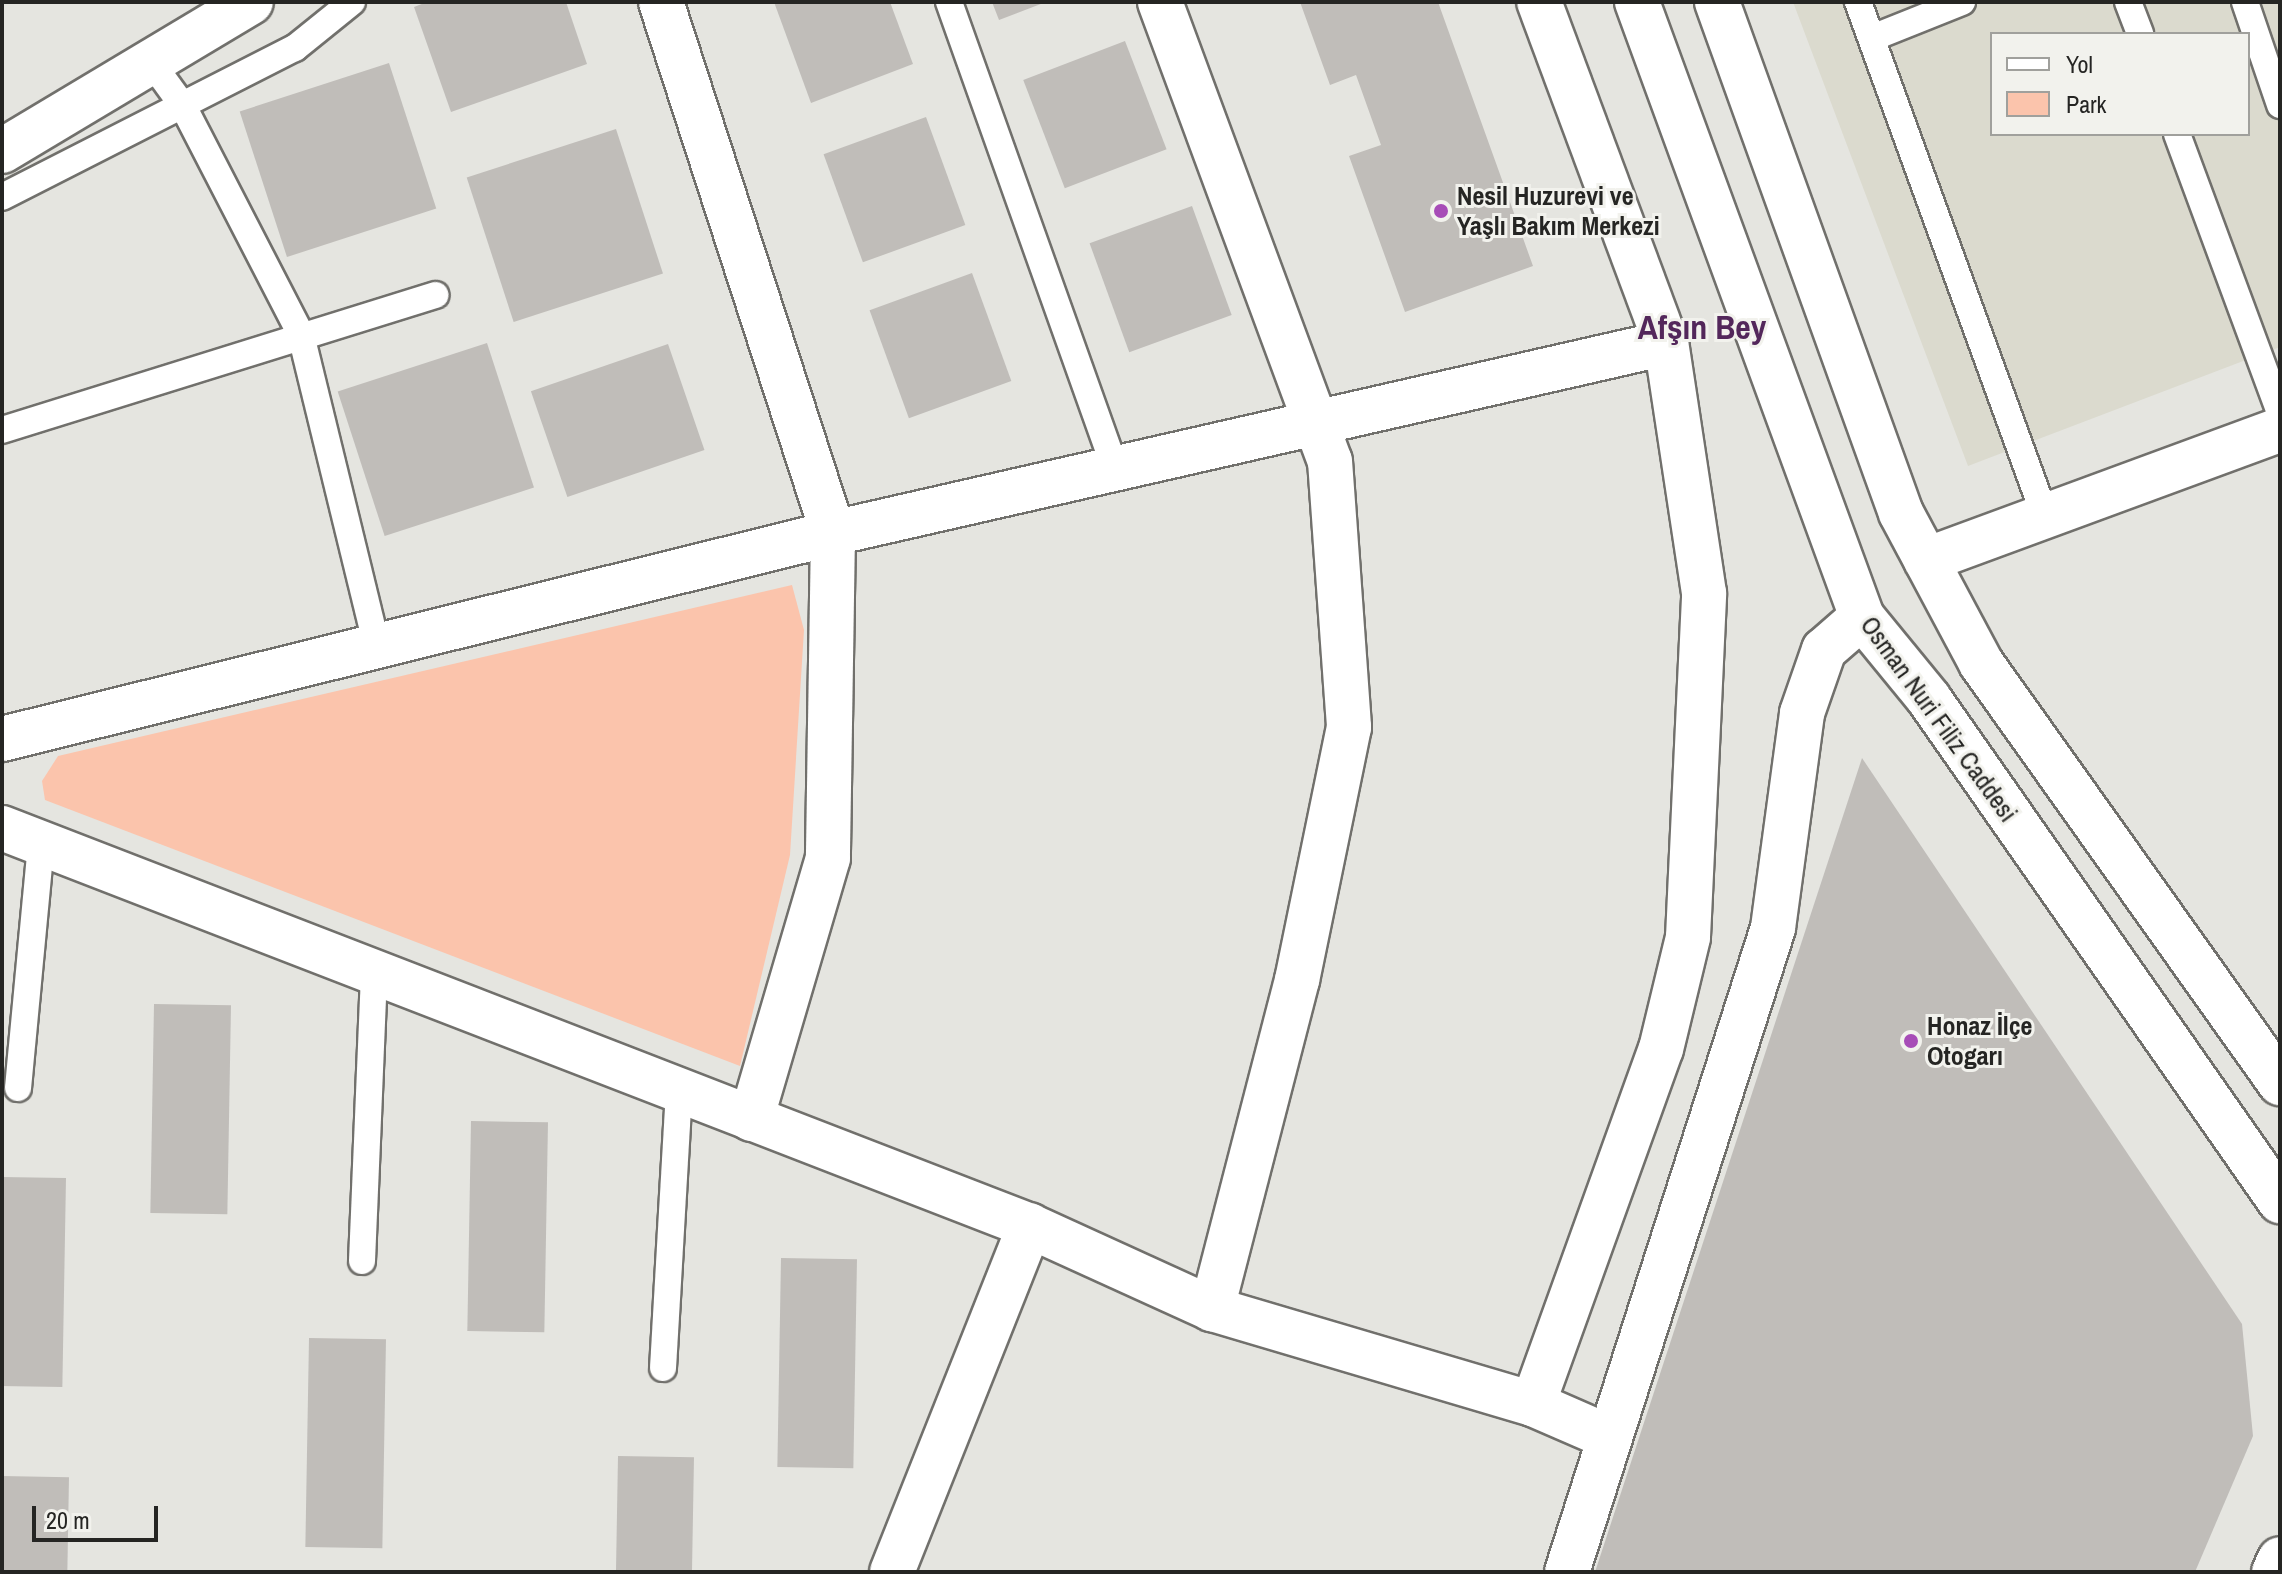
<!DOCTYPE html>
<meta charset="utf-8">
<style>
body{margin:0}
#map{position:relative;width:2282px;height:1574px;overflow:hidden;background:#e5e5e0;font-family:"Archivo Narrow",sans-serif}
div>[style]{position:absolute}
.built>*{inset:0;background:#dbdace}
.green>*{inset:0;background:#fbc4ac}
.building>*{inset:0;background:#c0bdb9;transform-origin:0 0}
.roads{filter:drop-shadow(2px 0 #71706c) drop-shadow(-2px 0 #71706c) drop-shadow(0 2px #71706c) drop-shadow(0 -2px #71706c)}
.service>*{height:26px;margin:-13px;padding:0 13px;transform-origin:13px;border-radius:13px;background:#fff}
.minor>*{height:44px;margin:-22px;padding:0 22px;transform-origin:22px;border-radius:22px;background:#fff}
.tertiary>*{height:44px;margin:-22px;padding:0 22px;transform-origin:22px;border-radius:22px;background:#fff}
.dots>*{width:22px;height:22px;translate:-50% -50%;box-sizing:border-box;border:4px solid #f2f2ed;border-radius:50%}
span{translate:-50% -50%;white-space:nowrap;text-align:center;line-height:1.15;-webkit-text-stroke:6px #f2f2ed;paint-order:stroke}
.poi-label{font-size:26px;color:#252523;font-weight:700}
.left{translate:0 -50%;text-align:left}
.street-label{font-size:26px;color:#252523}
.district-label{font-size:34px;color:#53275b;font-weight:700}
.frame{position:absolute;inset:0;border:4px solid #252523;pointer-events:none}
.legend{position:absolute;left:1990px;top:32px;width:260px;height:104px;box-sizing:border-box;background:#f2f2ed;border:2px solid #a0a09c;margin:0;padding:10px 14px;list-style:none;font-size:24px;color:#252523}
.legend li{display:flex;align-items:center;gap:16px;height:40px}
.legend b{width:40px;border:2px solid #a0a09c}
.scale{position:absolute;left:32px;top:1506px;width:126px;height:36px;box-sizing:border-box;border:4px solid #252523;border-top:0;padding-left:10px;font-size:24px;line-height:28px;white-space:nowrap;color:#252523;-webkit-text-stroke:6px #f2f2ed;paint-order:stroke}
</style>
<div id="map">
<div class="built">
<div style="clip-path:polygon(evenodd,1793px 2px,2280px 2px,2280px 347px,1968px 466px,1793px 2px,1992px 34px,2248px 34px,2248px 134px,1992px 134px,1992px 34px)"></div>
</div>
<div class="green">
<div style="clip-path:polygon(792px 585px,804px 630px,790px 855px,740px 1066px,45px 800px,42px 781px,58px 756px)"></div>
</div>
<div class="building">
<div style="clip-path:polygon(427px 2px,566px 2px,587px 64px,451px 112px,414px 7px)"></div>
<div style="clip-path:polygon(774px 2px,890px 2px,913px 64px,811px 103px)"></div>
<div style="clip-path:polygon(992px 2px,1046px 2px,999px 20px)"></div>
<div style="clip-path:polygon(1300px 2px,1438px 2px,1533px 266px,1405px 312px,1349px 156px,1381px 145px,1356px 75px,1330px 85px)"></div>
<div style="left:1125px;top:41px;width:116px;height:109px;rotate:69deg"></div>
<div style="left:389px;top:63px;width:153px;height:157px;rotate:72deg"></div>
<div style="left:926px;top:117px;width:115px;height:109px;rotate:70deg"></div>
<div style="left:616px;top:129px;width:152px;height:157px;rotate:72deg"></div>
<div style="left:1192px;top:206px;width:116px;height:109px;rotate:70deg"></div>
<div style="left:972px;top:273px;width:115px;height:109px;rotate:70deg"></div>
<div style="left:487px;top:343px;width:152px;height:157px;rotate:72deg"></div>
<div style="left:668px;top:344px;width:112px;height:145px;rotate:71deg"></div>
<div style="clip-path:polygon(1862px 758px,2242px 1324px,2253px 1436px,2195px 1572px,1595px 1572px)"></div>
<div style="left:154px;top:1004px;width:77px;height:209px;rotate:1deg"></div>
<div style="left:471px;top:1121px;width:77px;height:210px;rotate:1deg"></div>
<div style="left:2px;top:1177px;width:64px;height:209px;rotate:1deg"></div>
<div style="left:781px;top:1258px;width:76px;height:209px;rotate:1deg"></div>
<div style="left:309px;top:1338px;width:77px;height:209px;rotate:1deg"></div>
<div style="left:618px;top:1456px;width:76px;height:116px;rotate:1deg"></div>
<div style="left:2px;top:1476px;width:67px;height:96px;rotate:1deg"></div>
</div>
<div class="roads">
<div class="service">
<div style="left:949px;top:2px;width:499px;rotate:70.4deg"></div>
<div style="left:1858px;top:2px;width:547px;rotate:70.01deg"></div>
<div style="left:2128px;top:2px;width:34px;rotate:69deg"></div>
<div style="left:2245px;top:2px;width:109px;rotate:71.2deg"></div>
<div style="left:1872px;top:38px;width:97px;rotate:-21.8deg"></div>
<div style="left:151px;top:62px;width:54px;rotate:54deg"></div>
<div style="left:183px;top:106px;width:258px;rotate:62.7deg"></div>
<div style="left:301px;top:335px;width:320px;rotate:76.3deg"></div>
<div style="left:2177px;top:134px;width:296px;rotate:69.7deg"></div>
<div style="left:2px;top:197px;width:329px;rotate:-27deg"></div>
<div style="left:295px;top:48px;width:73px;rotate:-38.9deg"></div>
<div style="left:2px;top:430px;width:454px;rotate:-17.3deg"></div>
<div style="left:18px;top:1088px;width:246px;rotate:-84.6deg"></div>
<div style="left:362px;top:1261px;width:289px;rotate:-87.6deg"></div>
<div style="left:663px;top:1368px;width:278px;rotate:-86.7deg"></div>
</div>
<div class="minor">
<div style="left:661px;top:2px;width:558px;rotate:72.05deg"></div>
<div style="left:833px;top:533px;width:325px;rotate:90.9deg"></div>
<div style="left:828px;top:858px;width:272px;rotate:106.4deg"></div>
<div style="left:1160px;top:2px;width:489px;rotate:69.7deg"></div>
<div style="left:1330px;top:461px;width:267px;rotate:85.9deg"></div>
<div style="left:1349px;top:727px;width:258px;rotate:101.6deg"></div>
<div style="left:1297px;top:980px;width:340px;rotate:104.5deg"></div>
<div style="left:2px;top:151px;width:290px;rotate:-30.9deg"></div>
<div style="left:1926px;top:560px;width:377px;rotate:-20.2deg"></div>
<div style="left:2px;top:739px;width:856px;rotate:-13.92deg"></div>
<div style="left:833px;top:533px;width:854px;rotate:-12.85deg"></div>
<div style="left:2px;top:828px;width:1102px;rotate:21.16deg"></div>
<div style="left:1030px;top:1226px;width:200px;rotate:24.5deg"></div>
<div style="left:1212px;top:1309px;width:335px;rotate:16.5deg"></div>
<div style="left:1533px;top:1404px;width:83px;rotate:23.5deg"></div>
<div style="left:1533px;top:1404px;width:377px;rotate:-70.2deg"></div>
<div style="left:1661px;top:1049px;width:115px;rotate:-76.4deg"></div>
<div style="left:1688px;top:937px;width:344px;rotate:-87.3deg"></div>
<div style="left:1704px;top:593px;width:253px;rotate:-98.6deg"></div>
<div style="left:1666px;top:343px;width:364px;rotate:-110.4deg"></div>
<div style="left:892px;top:1572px;width:373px;rotate:-68.3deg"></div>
<div style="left:1567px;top:1572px;width:676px;rotate:-72.26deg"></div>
<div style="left:1773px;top:928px;width:217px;rotate:-82.3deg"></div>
<div style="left:1802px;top:713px;width:67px;rotate:-70.8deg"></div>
<div style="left:1824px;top:650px;width:50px;rotate:-41deg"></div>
</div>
<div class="tertiary">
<div style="left:1637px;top:2px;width:655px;rotate:69.9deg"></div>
<div style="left:1862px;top:617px;width:106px;rotate:50.7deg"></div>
<div style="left:1929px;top:699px;width:613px;rotate:55.04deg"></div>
<div style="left:1717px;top:2px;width:543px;rotate:70.2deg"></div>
<div style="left:1901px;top:513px;width:170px;rotate:61.9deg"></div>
<div style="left:1981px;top:663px;width:516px;rotate:54.55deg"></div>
<div style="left:2274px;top:1572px;width:14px;rotate:-65deg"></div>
</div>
</div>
<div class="dots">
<div style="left:1441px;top:211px;background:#a74cb7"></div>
<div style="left:1911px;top:1041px;background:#a74cb7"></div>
</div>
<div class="poi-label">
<span class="left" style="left:1457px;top:211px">Nesil Huzurevi ve<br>Yaşlı Bakım Merkezi</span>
<span class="left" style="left:1927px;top:1041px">Honaz İlçe<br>Otogarı</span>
</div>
<div class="street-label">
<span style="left:1939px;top:719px;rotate:54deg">Osman Nuri Filiz Caddesi</span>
</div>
<div class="district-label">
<span style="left:1702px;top:328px">Afşın Bey</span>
</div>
<div class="frame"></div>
<ul class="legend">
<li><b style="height:10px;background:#fff"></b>Yol</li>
<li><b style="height:22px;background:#fbc4ac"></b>Park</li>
</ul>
<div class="scale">20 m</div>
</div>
